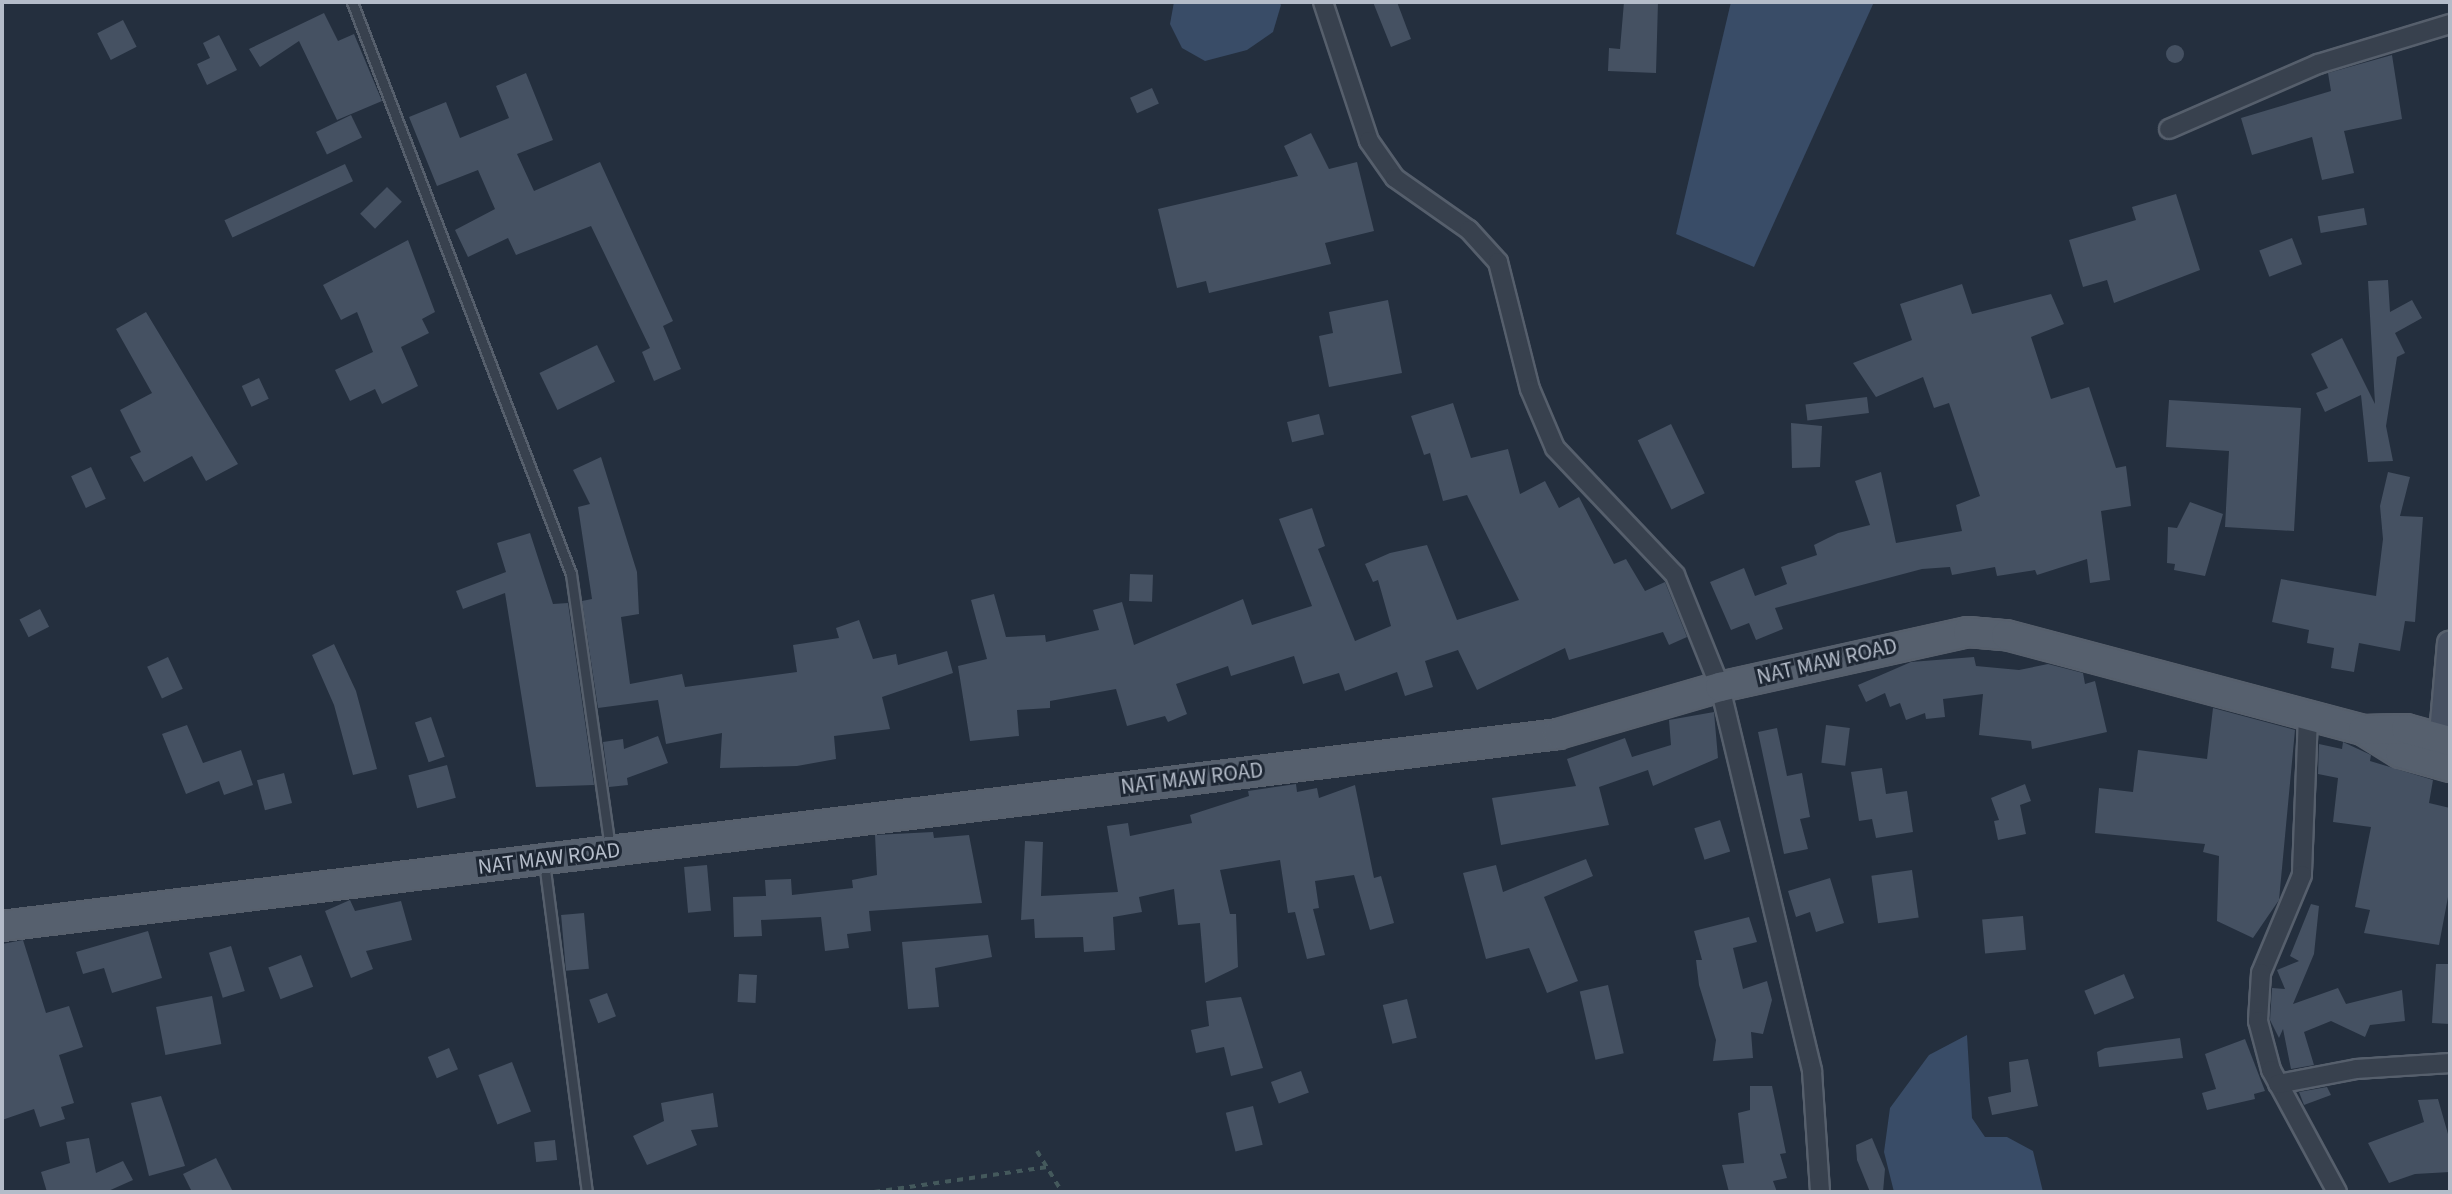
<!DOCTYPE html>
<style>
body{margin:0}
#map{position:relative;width:2452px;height:1194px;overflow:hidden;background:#242f3e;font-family:"Source Sans 3",sans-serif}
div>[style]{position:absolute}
.water>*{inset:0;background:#394c67}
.building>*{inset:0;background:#455162;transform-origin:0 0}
.round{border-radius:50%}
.path>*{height:4px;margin-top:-2px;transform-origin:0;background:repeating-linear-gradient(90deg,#44595c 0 6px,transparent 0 12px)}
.roads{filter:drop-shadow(2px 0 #565f6c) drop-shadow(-2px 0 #565f6c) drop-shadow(0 2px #565f6c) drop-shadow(0 -2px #565f6c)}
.lane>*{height:9px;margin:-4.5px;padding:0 4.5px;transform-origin:4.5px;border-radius:4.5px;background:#38414e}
.street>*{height:18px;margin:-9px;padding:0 9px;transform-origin:9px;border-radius:9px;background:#38414e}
.secondary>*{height:24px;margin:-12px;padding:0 12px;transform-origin:12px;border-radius:12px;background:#465061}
.primary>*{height:28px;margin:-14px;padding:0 14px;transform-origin:14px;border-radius:14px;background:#56606e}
span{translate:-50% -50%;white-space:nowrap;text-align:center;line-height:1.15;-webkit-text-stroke:6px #1d2633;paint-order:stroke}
.street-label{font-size:22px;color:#b4bcc9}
.frame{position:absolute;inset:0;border:4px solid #b4bcc9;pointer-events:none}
</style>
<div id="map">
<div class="water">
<div style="clip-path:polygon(1174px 2px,1279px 2px,1281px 5px,1273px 32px,1247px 50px,1205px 61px,1182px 48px,1170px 24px)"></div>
<div style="clip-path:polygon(1731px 2px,1874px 2px,1754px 267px,1676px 234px)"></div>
<div style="clip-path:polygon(1967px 1035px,1972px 1118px,1985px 1137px,2007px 1137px,2033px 1151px,2043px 1192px,1894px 1192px,1884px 1152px,1890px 1108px,1929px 1055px)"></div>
</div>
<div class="building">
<div style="clip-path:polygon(1373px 2px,1397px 2px,1411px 39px,1391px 47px)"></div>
<div style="clip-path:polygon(1624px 2px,1658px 2px,1656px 73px,1608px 71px,1609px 48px,1620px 49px)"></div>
<div style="clip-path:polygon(324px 13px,338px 41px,354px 34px,382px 101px,337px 120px,299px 41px,260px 67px,249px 49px)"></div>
<div style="left:123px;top:20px;width:30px;height:29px;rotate:63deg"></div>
<div style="clip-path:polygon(219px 35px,237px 70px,207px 85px,197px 64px,210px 58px,203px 43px)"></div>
<div class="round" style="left:2166px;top:45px;width:18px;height:18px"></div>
<div style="clip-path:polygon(2392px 55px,2402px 119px,2344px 131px,2354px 173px,2322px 180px,2312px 137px,2252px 155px,2241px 118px,2331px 91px,2328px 73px)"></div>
<div style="clip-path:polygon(526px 73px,553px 140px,517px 154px,534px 191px,600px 162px,673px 321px,663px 326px,681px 369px,654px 381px,642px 352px,650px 348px,591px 226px,516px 255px,508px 238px,468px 257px,455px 230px,495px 209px,478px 170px,437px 186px,409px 117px,446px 102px,460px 138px,509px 118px,496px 86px)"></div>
<div style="left:1152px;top:88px;width:17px;height:24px;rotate:66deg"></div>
<div style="left:351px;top:115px;width:25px;height:39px;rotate:64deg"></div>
<div style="clip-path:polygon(1311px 133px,1329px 169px,1357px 162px,1374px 231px,1325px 243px,1331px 264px,1209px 293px,1206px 281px,1177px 288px,1158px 209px,1298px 176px,1284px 146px)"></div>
<div style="left:345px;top:164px;width:19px;height:133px;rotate:65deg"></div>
<div style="left:387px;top:187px;width:21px;height:38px;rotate:45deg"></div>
<div style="clip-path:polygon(2176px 194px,2200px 270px,2114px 303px,2107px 280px,2083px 287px,2069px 240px,2136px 220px,2132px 207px)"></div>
<div style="left:2364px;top:208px;width:17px;height:47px;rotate:80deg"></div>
<div style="left:2292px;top:238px;width:28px;height:35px;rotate:69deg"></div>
<div style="clip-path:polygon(408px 240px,435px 312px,422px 319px,429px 333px,401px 347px,418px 386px,382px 404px,375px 389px,350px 401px,335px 370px,373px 352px,357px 312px,341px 320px,323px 285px)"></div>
<div style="clip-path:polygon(2388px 280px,2390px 312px,2412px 300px,2422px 318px,2395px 333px,2405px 353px,2397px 357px,2386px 426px,2393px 461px,2368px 462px,2361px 395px,2325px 412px,2316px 393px,2328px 388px,2311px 354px,2342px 338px,2375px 404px,2368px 281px)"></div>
<div style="clip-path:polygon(1962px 284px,1972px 314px,2051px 294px,2064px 324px,2031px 337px,2051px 399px,2089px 387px,2116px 468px,2126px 466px,2131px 506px,2101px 511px,2110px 580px,2090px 583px,2087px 559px,2037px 575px,2035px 570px,1997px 576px,1995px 567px,1952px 575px,1950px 567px,1922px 569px,1775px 608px,1783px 629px,1756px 640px,1749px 623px,1731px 630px,1710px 582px,1744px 568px,1755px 596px,1787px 584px,1781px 567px,1817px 555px,1814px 545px,1838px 533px,1870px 525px,1855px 481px,1881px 472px,1896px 543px,1962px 531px,1956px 505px,1980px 496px,1949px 403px,1934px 408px,1923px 377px,1876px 397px,1853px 363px,1912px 340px,1900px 304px)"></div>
<div style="clip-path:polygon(1388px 300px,1402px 373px,1329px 387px,1319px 336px,1333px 333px,1329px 312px)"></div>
<div style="clip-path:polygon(146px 312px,238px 464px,206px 481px,192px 456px,144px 482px,130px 457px,141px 452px,120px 410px,152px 393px,116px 329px)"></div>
<div style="left:597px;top:345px;width:41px;height:64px;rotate:64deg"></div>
<div style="left:259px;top:378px;width:23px;height:19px;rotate:65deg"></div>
<div style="left:1867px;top:397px;width:16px;height:62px;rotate:83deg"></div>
<div style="clip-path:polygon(2169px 400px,2301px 408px,2294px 531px,2225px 527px,2229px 451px,2166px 447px)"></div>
<div style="clip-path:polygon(1453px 403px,1471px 458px,1508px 449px,1520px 494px,1545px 481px,1559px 508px,1579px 497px,1614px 564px,1626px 559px,1645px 591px,1665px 582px,1687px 637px,1669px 645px,1663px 632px,1569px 660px,1565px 648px,1477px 690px,1458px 650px,1425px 661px,1433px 687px,1405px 696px,1397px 672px,1345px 691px,1339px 673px,1303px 684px,1294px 656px,1231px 676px,1228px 666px,1176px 684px,1187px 714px,1168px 722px,1165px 716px,1127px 726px,1116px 689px,1050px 701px,1050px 708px,1017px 710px,1019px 736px,970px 741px,958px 666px,987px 659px,971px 600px,994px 594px,1006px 637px,1045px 635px,1046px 642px,1099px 630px,1093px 610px,1122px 602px,1134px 645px,1243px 599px,1252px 625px,1312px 606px,1279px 519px,1312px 508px,1325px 546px,1318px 549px,1355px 641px,1391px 626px,1378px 580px,1373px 582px,1365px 564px,1390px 553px,1427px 545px,1457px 620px,1519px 600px,1467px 495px,1443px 501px,1430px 453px,1424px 455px,1411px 416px)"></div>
<div style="left:1319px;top:414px;width:21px;height:33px;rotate:76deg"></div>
<div style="clip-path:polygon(1791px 423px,1822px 426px,1820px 467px,1792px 468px)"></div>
<div style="left:1671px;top:424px;width:77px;height:37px;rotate:64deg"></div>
<div style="clip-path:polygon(601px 457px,637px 572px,639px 614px,621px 617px,630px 684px,682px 674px,685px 687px,797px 672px,793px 645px,839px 638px,836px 628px,859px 620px,873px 659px,896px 654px,898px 665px,947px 651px,953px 673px,882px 697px,890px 729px,834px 736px,836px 759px,797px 766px,720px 768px,722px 733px,666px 744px,658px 700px,598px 708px,582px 601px,592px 599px,578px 507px,590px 504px,573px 470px)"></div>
<div style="left:91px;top:467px;width:35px;height:22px;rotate:65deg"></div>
<div style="clip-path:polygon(2388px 472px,2410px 477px,2400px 516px,2423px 517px,2415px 622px,2405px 621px,2400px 651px,2359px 643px,2354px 672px,2331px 668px,2334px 648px,2307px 643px,2309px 630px,2272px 622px,2281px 579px,2376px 596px,2383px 539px,2380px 506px)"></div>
<div style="clip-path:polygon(2190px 502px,2223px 514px,2205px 576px,2174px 570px,2175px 564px,2167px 563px,2168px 527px,2177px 528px)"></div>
<div style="clip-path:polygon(530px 533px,553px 604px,568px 603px,594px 785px,536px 787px,505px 593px,463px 609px,456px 591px,506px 572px,497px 543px)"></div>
<div style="left:1130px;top:574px;width:23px;height:27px;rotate:2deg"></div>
<div style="left:40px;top:609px;width:20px;height:23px;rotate:63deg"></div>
<div style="clip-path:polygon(334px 644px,356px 691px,377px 769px,353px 775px,334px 705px,312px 655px)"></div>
<div style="left:168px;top:657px;width:35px;height:23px;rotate:65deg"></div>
<div style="clip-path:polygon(1974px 657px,1976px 666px,2019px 670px,2048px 664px,2083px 673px,2085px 684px,2095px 681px,2107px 732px,2032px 749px,2031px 741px,1979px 735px,1983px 694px,1943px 699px,1945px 717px,1926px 719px,1925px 713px,1906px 720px,1900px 703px,1890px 707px,1885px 693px,1866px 702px,1858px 685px,1911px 662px)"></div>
<div style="clip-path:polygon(2213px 708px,2295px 730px,2279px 900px,2253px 938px,2217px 921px,2219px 856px,2203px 852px,2205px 844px,2095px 833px,2099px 788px,2133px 792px,2138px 750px,2207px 759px)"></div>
<div style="clip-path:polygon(1714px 712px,1718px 758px,1653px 786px,1648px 770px,1599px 787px,1609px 825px,1501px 845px,1492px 798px,1576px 786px,1567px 759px,1625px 738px,1632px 757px,1671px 745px,1669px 720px)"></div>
<div style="left:431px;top:717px;width:42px;height:17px;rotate:71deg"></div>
<div style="clip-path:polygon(187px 725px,203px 763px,241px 750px,253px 785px,224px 795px,219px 781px,186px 794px,162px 734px)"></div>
<div style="left:1826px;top:725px;width:24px;height:38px;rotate:7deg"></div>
<div style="clip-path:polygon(1777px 728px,1787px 776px,1802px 773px,1810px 817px,1800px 819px,1808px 849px,1784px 854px,1758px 732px)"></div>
<div style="clip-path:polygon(658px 736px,668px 763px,627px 778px,628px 785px,609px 787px,603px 742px,623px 739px,624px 749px)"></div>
<div style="clip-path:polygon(2343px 742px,2371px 755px,2370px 761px,2433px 780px,2429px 803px,2450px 808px,2448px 897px,2439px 945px,2364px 933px,2370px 910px,2355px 907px,2371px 827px,2333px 822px,2338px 778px,2318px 774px,2319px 744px,2342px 749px)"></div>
<div style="left:447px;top:765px;width:34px;height:40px;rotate:75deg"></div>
<div style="clip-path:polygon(1882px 768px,1886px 794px,1907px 791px,1913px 832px,1876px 838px,1872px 819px,1859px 821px,1851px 772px)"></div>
<div style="left:284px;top:773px;width:31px;height:28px;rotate:75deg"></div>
<div style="clip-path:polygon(1296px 784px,1297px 792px,1317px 788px,1319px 798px,1355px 785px,1374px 878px,1381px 876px,1394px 923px,1370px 930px,1354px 875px,1315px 881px,1319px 908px,1313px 909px,1325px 955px,1307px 959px,1295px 912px,1288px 913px,1280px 860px,1220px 870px,1230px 914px,1236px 914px,1238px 967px,1205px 983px,1200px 923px,1178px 925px,1174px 889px,1139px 897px,1142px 912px,1113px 917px,1115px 950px,1084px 952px,1083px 937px,1035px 938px,1034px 919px,1021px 920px,1025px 841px,1043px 842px,1041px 896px,1118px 892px,1107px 826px,1128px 823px,1130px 836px,1192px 823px,1190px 815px,1249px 796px,1248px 791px)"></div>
<div style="clip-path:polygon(2025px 784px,2031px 801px,2020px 805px,2026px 834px,1998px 840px,1994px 821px,1999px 820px,1991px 798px)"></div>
<div style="left:1720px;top:820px;width:33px;height:27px;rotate:72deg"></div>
<div style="clip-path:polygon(933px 832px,934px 838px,969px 835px,982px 903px,869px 911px,871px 931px,847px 934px,849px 948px,825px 951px,821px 917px,761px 920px,762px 936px,734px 937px,733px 897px,766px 896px,765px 880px,791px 879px,792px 895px,853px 888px,852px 880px,877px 875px,875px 835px)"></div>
<div style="clip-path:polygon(1586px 859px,1593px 876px,1544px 897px,1578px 981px,1547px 993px,1529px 948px,1486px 959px,1463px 873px,1496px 865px,1503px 892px)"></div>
<div style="left:707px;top:865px;width:46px;height:23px;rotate:85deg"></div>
<div style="left:1912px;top:870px;width:48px;height:41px;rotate:82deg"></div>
<div style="clip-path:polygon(1830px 878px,1844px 923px,1816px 932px,1810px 912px,1796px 917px,1788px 891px)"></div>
<div style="clip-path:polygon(350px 900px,355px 911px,401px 901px,412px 940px,366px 951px,373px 969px,351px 978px,325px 911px)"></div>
<div style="clip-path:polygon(2311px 904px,2319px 906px,2314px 954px,2293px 1004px,2338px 988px,2346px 1004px,2402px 990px,2405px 1021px,2370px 1025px,2365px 1037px,2331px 1021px,2304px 1032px,2314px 1065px,2291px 1069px,2283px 1029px,2279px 1038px,2270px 1020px,2272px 988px,2285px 989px,2277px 970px,2299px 961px,2290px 956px)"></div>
<div style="left:584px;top:913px;width:56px;height:23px;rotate:85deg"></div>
<div style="left:2023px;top:916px;width:34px;height:41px;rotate:85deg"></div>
<div style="clip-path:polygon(1749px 917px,1757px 942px,1733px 948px,1743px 989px,1767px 981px,1772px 1000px,1763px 1034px,1751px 1032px,1753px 1058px,1713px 1061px,1716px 1040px,1699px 985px,1696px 960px,1702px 960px,1694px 931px)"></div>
<div style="clip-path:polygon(148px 931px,162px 978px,112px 993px,104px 968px,83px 974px,76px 952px)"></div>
<div style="clip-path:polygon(988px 935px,992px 957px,935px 968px,939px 1007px,908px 1009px,902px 942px)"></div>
<div style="clip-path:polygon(23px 940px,46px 1013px,69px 1006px,83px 1047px,59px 1055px,74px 1103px,61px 1107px,65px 1119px,40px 1127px,34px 1109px,2px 1120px,2px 944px)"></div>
<div style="left:231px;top:946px;width:47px;height:23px;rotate:73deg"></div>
<div style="left:301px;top:955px;width:34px;height:35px;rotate:69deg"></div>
<div style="clip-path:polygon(2436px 964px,2450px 964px,2450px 1024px,2432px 1023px)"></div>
<div style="left:739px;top:974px;width:18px;height:28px;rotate:3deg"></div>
<div style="left:2124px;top:974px;width:26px;height:43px;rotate:67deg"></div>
<div style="left:1608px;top:985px;width:70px;height:29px;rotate:77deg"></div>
<div style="left:607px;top:993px;width:25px;height:19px;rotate:69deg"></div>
<div style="left:212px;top:996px;width:49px;height:57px;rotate:79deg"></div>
<div style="clip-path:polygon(1241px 997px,1263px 1068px,1231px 1076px,1224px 1047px,1196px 1053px,1191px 1030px,1209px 1026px,1206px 1001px)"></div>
<div style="left:1407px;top:999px;width:40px;height:25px;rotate:76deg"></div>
<div style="clip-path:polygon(2180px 1038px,2183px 1058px,2099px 1067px,2097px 1052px,2105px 1048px)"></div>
<div style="clip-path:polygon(2245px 1039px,2265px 1091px,2254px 1094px,2255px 1099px,2207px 1110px,2202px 1093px,2216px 1089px,2205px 1054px)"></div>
<div style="left:449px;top:1048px;width:23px;height:23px;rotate:67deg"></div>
<div style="clip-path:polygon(2028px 1059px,2038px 1106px,1992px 1115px,1988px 1097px,2011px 1092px,2009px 1062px)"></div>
<div style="left:512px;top:1062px;width:53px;height:36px;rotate:69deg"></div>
<div style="left:1301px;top:1071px;width:23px;height:32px;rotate:70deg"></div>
<div style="clip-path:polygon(1750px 1086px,1772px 1086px,1786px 1153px,1780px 1154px,1787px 1178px,1773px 1181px,1777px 1192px,1729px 1192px,1722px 1165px,1744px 1163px,1738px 1113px,1750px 1110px)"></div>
<div style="clip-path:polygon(2327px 1087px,2331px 1095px,2304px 1105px,2299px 1092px)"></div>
<div style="clip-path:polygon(713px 1093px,718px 1127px,691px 1130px,697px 1145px,647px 1165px,633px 1136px,664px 1121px,661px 1103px)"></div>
<div style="clip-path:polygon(161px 1096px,185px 1166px,149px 1176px,131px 1103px)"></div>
<div style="clip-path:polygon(2438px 1099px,2450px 1141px,2450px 1172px,2415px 1174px,2389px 1183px,2368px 1143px,2424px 1122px,2418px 1100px)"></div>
<div style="left:1253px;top:1106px;width:40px;height:28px;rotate:76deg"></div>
<div style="clip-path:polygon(89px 1138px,96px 1173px,123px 1161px,133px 1180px,106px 1192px,47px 1192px,41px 1172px,70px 1163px,66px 1142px)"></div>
<div style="clip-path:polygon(1872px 1138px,1885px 1169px,1883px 1192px,1870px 1192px,1857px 1160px,1856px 1145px)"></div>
<div style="left:555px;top:1140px;width:20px;height:21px;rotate:84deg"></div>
<div style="clip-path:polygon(216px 1158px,233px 1192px,192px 1192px,183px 1174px)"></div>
</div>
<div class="path">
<div style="left:1037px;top:1151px;width:48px;rotate:58.6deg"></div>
<div style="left:874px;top:1192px;width:175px;rotate:-8.2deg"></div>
</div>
<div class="roads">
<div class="lane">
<div style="left:352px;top:2px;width:612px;rotate:69.05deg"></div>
<div style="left:571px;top:574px;width:276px;rotate:81.9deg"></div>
<div style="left:544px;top:862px;width:333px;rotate:82.6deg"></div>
</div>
<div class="street">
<div style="left:1323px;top:2px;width:146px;rotate:71.7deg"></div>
<div style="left:1369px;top:141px;width:45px;rotate:54.9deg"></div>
<div style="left:1395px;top:178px;width:90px;rotate:35.1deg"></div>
<div style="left:1469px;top:230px;width:43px;rotate:47.8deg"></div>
<div style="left:1498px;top:262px;width:131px;rotate:75.9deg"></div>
<div style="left:1530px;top:389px;width:64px;rotate:67deg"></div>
<div style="left:1555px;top:448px;width:175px;rotate:46.6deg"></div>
<div style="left:1675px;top:575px;width:121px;rotate:68.1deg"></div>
<div style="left:1720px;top:687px;width:395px;rotate:76.5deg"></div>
<div style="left:1812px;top:1071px;width:121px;rotate:86.2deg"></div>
<div style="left:2169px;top:129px;width:163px;rotate:-23.6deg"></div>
<div style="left:2318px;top:64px;width:138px;rotate:-16.9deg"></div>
<div style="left:2308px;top:716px;width:159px;rotate:92.2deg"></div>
<div style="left:2302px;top:875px;width:106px;rotate:112.7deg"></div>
<div style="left:2261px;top:973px;width:48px;rotate:93.6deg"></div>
<div style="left:2258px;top:1021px;width:51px;rotate:75.1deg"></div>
<div style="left:2271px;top:1070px;width:139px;rotate:61.6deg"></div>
<div style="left:2278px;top:1084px;width:80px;rotate:-10.8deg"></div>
<div style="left:2357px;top:1069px;width:93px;rotate:-3.7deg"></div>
</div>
<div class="secondary">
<div style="left:2440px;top:757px;width:114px;rotate:-85deg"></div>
</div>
<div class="primary">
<div style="left:2363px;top:730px;width:44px;rotate:31.9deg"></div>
<div style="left:2400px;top:753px;width:52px;rotate:15.6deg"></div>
<div style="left:2px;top:926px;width:1568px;rotate:-7.03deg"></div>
<div style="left:1558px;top:734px;width:169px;rotate:-16.2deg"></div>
<div style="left:1720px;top:687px;width:254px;rotate:-12.5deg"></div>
<div style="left:1968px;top:632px;width:38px;rotate:5deg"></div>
<div style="left:2006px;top:635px;width:369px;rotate:14.9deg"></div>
<div style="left:2363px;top:730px;width:43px;rotate:-1.3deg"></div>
<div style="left:2406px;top:729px;width:46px;rotate:15.3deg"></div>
</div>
</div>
<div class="street-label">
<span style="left:1827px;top:662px;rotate:-13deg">NAT MAW ROAD</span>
<span style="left:1192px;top:779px;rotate:-7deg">NAT MAW ROAD</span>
<span style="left:549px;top:859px;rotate:-7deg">NAT MAW ROAD</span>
</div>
<div class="frame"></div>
</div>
